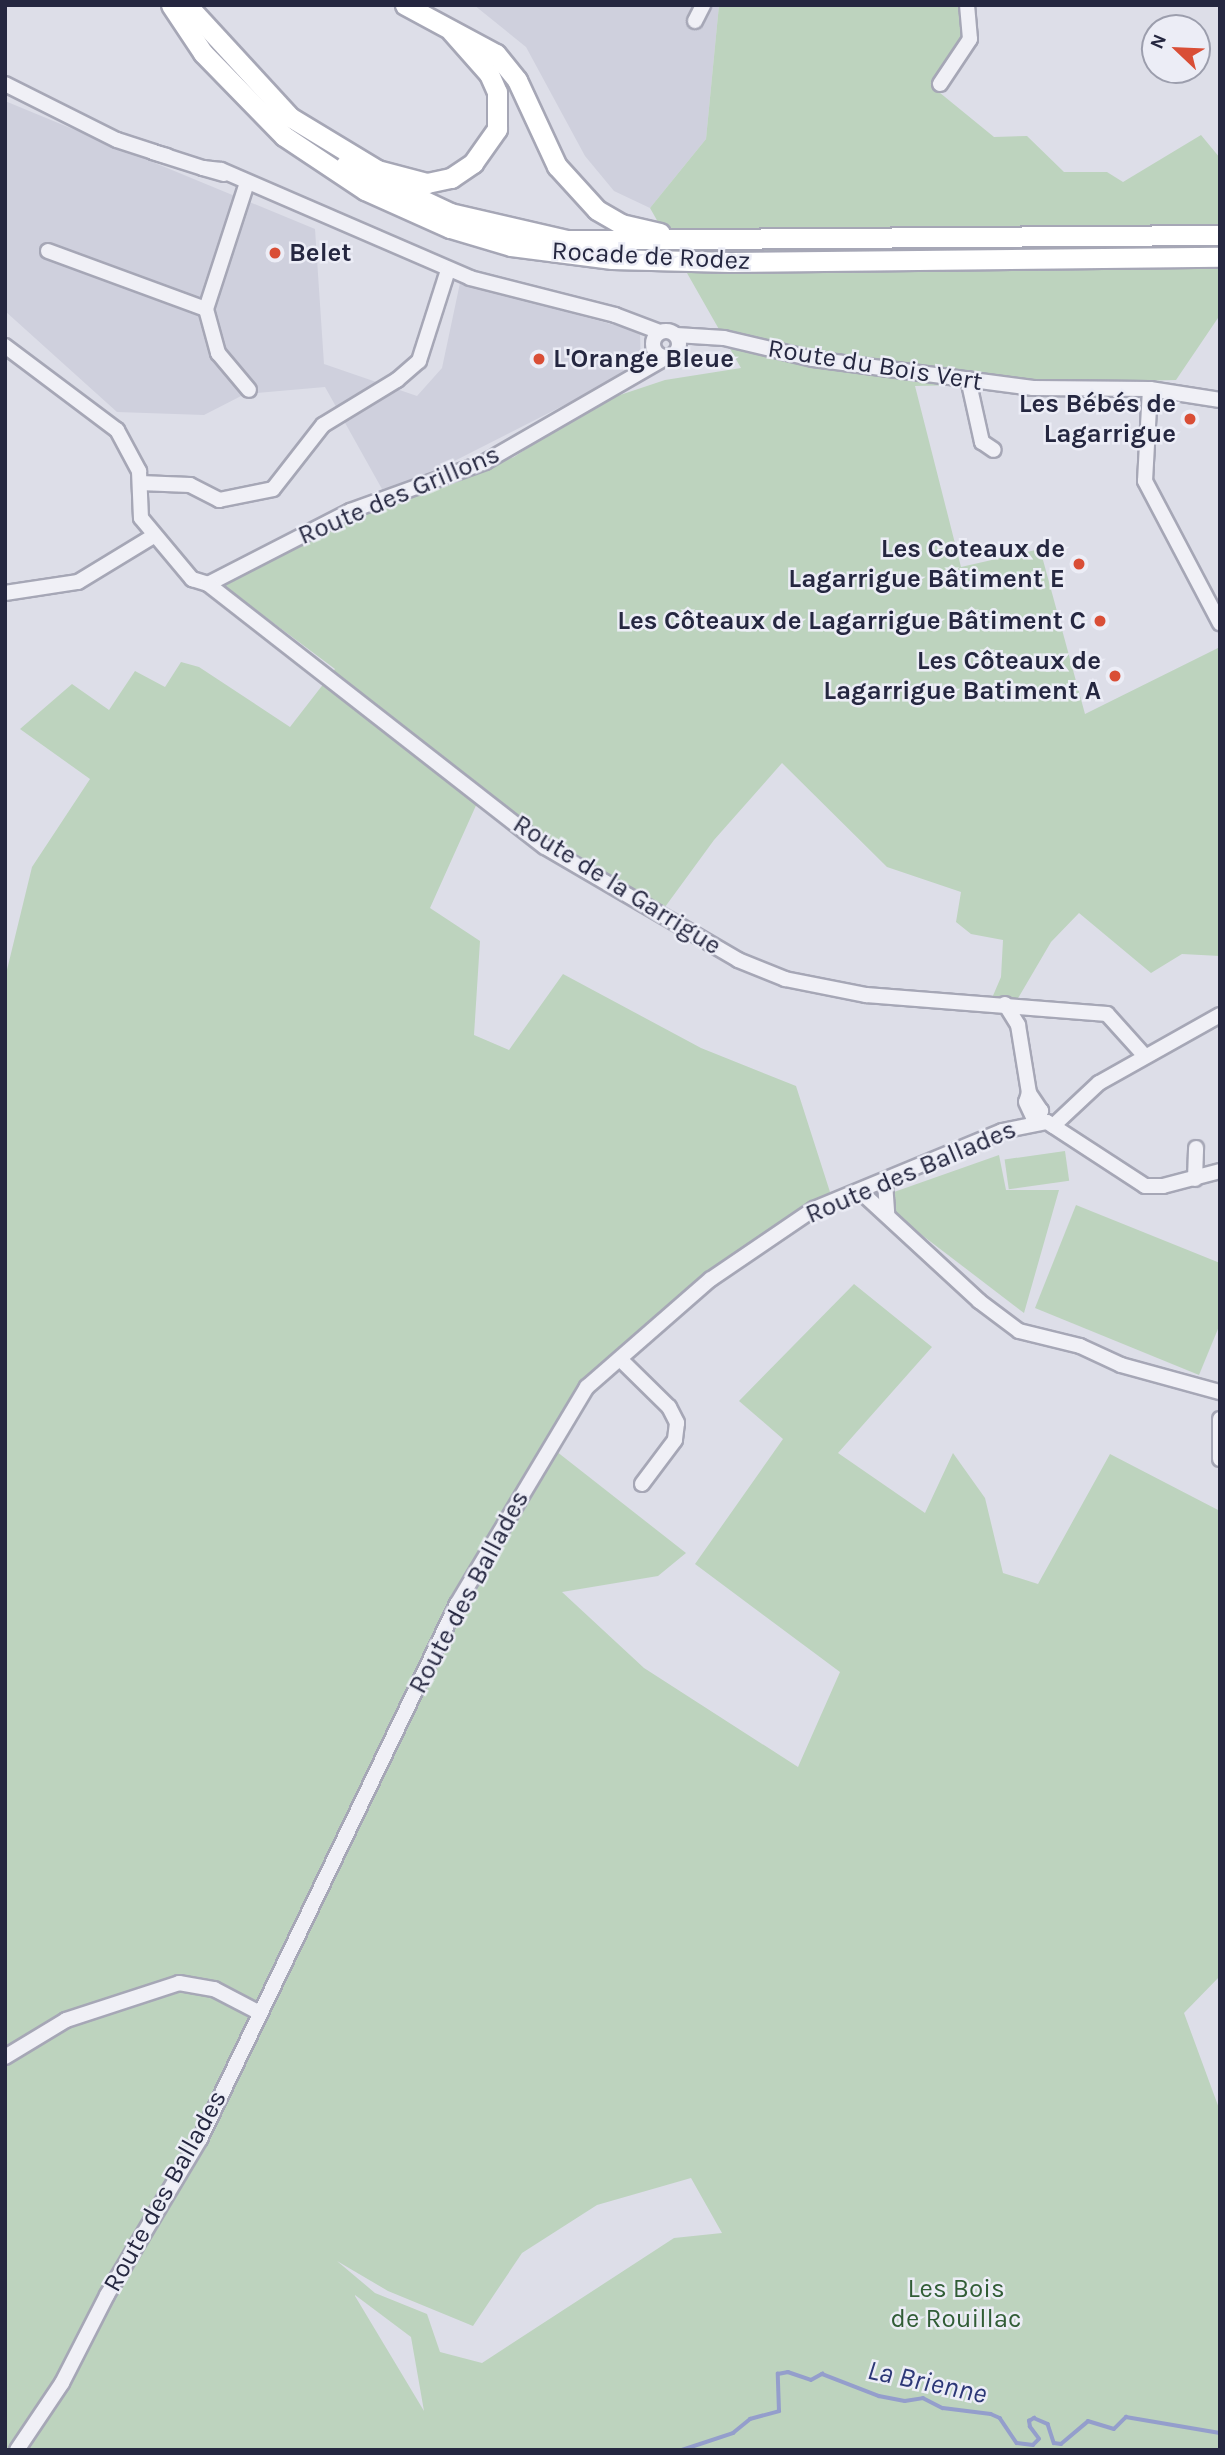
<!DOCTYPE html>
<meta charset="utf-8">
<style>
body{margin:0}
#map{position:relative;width:1225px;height:2455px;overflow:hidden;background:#dddee8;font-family:Karla,sans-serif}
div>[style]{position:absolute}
.built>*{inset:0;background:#cfd0dd}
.green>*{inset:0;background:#bdd3be;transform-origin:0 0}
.stream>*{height:3.5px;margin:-1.75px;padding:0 1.75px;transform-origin:1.75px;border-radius:1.75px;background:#949ecc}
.roads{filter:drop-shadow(2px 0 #a6a7b6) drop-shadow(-2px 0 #a6a7b6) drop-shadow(0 2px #a6a7b6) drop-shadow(0 -2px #a6a7b6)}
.minor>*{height:14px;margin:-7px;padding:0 7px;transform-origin:7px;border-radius:7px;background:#f0f0f6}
.minor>.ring{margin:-7px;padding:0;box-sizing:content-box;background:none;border:14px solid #f0f0f6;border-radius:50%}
.highway>*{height:19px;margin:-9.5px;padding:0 9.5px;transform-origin:9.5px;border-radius:9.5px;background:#fff}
.dots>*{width:19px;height:19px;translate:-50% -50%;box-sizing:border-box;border:4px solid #ecedf6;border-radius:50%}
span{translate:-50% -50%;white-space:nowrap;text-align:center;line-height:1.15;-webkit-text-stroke:5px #ecedf6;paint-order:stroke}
.poi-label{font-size:26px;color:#252740;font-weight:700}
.left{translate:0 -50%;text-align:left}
.right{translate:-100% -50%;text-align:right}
.street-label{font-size:26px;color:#252740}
.park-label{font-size:26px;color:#315d36}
.water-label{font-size:28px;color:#2c3777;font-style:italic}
.frame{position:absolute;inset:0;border:7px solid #252740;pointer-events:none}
.north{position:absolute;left:1141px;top:14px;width:70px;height:70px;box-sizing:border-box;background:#ecedf6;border:2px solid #9c9ead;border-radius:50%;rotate:293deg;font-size:19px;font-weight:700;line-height:28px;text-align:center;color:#252740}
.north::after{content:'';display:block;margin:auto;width:24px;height:32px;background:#d94e36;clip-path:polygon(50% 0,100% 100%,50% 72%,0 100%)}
</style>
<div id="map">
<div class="built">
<div style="clip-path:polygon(474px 5px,719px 5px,706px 139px,650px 208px,614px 191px,585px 156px,526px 47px)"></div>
<div style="clip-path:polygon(5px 101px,315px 229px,324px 364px,417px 396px,442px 368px,460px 283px,640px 332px,641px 366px,411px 483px,382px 489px,325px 387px,245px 394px,204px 415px,117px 412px,5px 311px)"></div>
</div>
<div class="green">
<div style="clip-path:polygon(evenodd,719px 5px,961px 5px,962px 38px,934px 88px,994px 137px,1027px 136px,1064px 172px,1107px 172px,1123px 182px,1201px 135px,1220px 158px,1220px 315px,1176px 380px,915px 386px,961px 567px,1040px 549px,1085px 714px,1220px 647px,1220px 956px,1182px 954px,1151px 973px,1079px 913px,1051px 942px,1017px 1000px,992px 998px,1001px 977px,1003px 940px,971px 934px,956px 922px,961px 892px,887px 867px,782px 763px,714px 840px,665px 907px,547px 851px,478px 801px,430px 908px,480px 941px,474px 1035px,509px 1050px,563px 974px,701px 1048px,796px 1086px,830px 1192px,731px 1256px,585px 1378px,547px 1444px,686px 1553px,658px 1576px,562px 1592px,644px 1668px,798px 1767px,840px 1672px,695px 1564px,783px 1439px,739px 1401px,854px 1284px,932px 1347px,838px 1453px,925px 1513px,953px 1453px,985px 1498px,1003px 1573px,1038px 1584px,1110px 1454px,1220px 1511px,1220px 1976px,1184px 2013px,1220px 2111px,1220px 2450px,5px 2450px,5px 978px,32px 867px,90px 779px,20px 729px,72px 684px,109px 710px,135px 671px,165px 687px,181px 662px,199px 667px,290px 727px,335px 669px,224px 586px,358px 516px,514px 457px,596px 403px,665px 380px,741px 368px,650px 208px,706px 139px,719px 5px,691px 2178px,722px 2233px,674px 2238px,482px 2363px,440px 2352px,427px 2314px,375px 2293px,337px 2261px,388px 2291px,473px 2326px,522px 2253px,597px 2205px,691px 2178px,719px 5px,355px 2295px,411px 2337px,424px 2411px,355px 2296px,355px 2295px)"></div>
<div style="left:1065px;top:1151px;width:30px;height:61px;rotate:82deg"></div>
<div style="clip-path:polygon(999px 1155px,1006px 1190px,1059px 1190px,1024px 1313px,893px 1213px,894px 1192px)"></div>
<div style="clip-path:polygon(1076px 1205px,1220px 1263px,1220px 1324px,1199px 1375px,1035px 1308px)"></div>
</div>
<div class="stream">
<div style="left:682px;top:2450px;width:54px;rotate:-18.4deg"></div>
<div style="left:733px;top:2433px;width:22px;rotate:-39deg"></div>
<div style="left:750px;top:2419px;width:30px;rotate:-15deg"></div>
<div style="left:779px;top:2411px;width:37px;rotate:-92deg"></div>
<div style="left:778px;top:2374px;width:10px;rotate:-11deg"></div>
<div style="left:788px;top:2372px;width:24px;rotate:19deg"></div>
<div style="left:811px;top:2380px;width:13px;rotate:-29deg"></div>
<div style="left:822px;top:2374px;width:61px;rotate:21.1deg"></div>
<div style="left:879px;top:2396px;width:26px;rotate:11deg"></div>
<div style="left:905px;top:2401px;width:18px;rotate:-9deg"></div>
<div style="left:923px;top:2398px;width:22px;rotate:27deg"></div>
<div style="left:943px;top:2408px;width:48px;rotate:7.1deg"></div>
<div style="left:991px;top:2414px;width:10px;rotate:24deg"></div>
<div style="left:1000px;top:2418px;width:30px;rotate:56deg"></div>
<div style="left:1017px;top:2443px;width:16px;rotate:7deg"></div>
<div style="left:1033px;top:2445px;width:8px;rotate:-45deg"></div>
<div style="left:1039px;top:2439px;width:15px;rotate:-127deg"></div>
<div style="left:1030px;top:2427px;width:6px;rotate:-99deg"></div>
<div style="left:1029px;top:2421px;width:6px;rotate:-31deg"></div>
<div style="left:1034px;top:2418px;width:15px;rotate:23deg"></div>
<div style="left:1048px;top:2424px;width:20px;rotate:72deg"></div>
<div style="left:1054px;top:2443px;width:7px;rotate:8deg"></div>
<div style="left:1061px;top:2444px;width:35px;rotate:-40deg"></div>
<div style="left:1088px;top:2421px;width:27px;rotate:17deg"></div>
<div style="left:1114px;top:2429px;width:17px;rotate:-45deg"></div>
<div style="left:1126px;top:2417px;width:95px;rotate:9.7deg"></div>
</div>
<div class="roads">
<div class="minor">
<div style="left:695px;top:21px;width:18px;rotate:-63deg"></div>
<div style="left:5px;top:84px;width:125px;rotate:26.6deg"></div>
<div style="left:117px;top:140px;width:38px;rotate:18deg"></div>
<div style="left:940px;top:84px;width:54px;rotate:-56.3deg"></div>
<div style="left:970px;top:39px;width:34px;rotate:-95deg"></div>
<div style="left:167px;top:156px;width:15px;rotate:-164deg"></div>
<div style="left:153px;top:152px;width:52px;rotate:17.7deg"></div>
<div style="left:224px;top:174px;width:22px;rotate:-164deg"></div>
<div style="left:203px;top:168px;width:18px;rotate:6deg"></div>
<div style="left:221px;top:170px;width:271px;rotate:23.4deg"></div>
<div style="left:470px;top:278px;width:150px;rotate:14.3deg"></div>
<div style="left:615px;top:315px;width:48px;rotate:20.7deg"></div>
<div style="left:48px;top:251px;width:168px;rotate:20.2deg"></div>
<div style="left:206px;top:309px;width:133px;rotate:-72deg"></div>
<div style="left:206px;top:309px;width:46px;rotate:74.7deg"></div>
<div style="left:218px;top:353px;width:48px;rotate:50deg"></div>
<div class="ring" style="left:653px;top:331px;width:12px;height:12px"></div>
<div style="left:676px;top:335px;width:48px;rotate:3.6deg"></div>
<div style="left:724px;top:338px;width:91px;rotate:13.3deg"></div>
<div style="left:813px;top:359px;width:222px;rotate:7.5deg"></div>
<div style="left:1033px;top:388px;width:117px;rotate:0.5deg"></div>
<div style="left:1150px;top:389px;width:71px;rotate:8.9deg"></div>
<div style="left:5px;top:346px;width:140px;rotate:36.9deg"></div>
<div style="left:117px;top:430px;width:47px;rotate:61.8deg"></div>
<div style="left:139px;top:471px;width:47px;rotate:87.6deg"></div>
<div style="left:141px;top:518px;width:80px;rotate:50.1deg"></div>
<div style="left:192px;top:579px;width:17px;rotate:17deg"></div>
<div style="left:208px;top:584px;width:160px;rotate:-27.2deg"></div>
<div style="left:350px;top:511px;width:144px;rotate:-19.9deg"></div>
<div style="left:485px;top:462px;width:208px;rotate:-30deg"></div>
<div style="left:968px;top:379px;width:65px;rotate:77.5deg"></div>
<div style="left:982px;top:442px;width:14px;rotate:34deg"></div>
<div style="left:1150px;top:389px;width:92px;rotate:93.1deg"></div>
<div style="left:1145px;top:481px;width:161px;rotate:62.2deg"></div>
<div style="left:140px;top:483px;width:50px;rotate:2.3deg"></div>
<div style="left:190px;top:485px;width:33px;rotate:27deg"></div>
<div style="left:219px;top:500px;width:55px;rotate:-11.5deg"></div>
<div style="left:273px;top:489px;width:81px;rotate:-52deg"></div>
<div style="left:323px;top:425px;width:87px;rotate:-31.3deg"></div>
<div style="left:397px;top:380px;width:29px;rotate:-41deg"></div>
<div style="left:419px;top:361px;width:96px;rotate:-72.3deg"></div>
<div style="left:208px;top:584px;width:427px;rotate:38deg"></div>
<div style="left:545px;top:847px;width:224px;rotate:30.3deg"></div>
<div style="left:738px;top:960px;width:51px;rotate:22deg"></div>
<div style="left:785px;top:979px;width:83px;rotate:11.2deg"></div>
<div style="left:866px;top:995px;width:242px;rotate:4.5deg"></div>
<div style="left:1107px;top:1014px;width:54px;rotate:48deg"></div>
<div style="left:5px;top:593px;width:74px;rotate:-8.6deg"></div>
<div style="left:78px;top:582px;width:87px;rotate:-31.3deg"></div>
<div style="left:1005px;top:1004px;width:25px;rotate:58deg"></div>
<div style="left:1018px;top:1025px;width:69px;rotate:80.8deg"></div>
<div style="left:1029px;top:1093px;width:9px;rotate:108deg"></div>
<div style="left:1026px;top:1102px;width:21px;rotate:65deg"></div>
<div style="left:1035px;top:1121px;width:12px;rotate:-59deg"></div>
<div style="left:1041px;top:1111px;width:22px;rotate:-124deg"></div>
<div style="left:1053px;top:1126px;width:63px;rotate:-43.1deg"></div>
<div style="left:1099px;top:1083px;width:139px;rotate:-29.3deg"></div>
<div style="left:1195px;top:1179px;width:31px;rotate:-88deg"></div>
<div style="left:885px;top:1182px;width:32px;rotate:86deg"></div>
<div style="left:861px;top:1192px;width:161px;rotate:42.7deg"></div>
<div style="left:979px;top:1301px;width:50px;rotate:36.9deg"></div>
<div style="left:1019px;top:1331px;width:63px;rotate:13.8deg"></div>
<div style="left:1080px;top:1346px;width:45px;rotate:24.9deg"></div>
<div style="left:1121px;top:1365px;width:103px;rotate:15.3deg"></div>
<div style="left:621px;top:1360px;width:67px;rotate:44.4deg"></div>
<div style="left:669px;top:1407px;width:18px;rotate:63deg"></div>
<div style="left:677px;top:1423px;width:17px;rotate:97deg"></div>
<div style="left:675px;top:1440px;width:55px;rotate:126.9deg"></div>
<div style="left:1220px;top:1419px;width:40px;rotate:90deg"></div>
<div style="left:5px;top:2057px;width:71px;rotate:-31.2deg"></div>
<div style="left:66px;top:2020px;width:119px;rotate:-18.1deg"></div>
<div style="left:179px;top:1983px;width:36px;rotate:10deg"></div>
<div style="left:214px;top:1989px;width:50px;rotate:27.6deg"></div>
<div style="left:17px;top:2450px;width:81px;rotate:-56.1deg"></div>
<div style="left:62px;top:2383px;width:99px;rotate:-62.9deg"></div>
<div style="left:107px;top:2295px;width:182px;rotate:-59.2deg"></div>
<div style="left:200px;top:2139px;width:594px;rotate:-64.34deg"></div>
<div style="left:457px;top:1604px;width:253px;rotate:-59.1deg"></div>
<div style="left:587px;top:1387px;width:164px;rotate:-41.1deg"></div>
<div style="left:711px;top:1279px;width:125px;rotate:-34.2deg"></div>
<div style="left:814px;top:1209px;width:204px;rotate:-22.5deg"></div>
<div style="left:1002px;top:1131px;width:46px;rotate:-11.3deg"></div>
<div style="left:1047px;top:1122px;width:117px;rotate:33.1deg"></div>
<div style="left:1145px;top:1186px;width:18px"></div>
<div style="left:1163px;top:1186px;width:59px;rotate:-14.7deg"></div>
</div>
<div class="highway">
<div style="left:171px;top:5px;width:58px;rotate:56.3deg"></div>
<div style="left:203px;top:53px;width:116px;rotate:45.7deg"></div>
<div style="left:284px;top:136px;width:97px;rotate:33.7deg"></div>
<div style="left:365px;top:190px;width:93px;rotate:24.1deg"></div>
<div style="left:450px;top:228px;width:64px;rotate:16.4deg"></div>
<div style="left:511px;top:246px;width:102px;rotate:7.3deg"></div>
<div style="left:612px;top:259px;width:118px;rotate:1.5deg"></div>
<div style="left:730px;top:262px;width:490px;rotate:-0.6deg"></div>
<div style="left:187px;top:5px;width:152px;rotate:47.4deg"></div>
<div style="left:290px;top:117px;width:102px;rotate:31.3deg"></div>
<div style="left:377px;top:170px;width:52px;rotate:14.6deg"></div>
<div style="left:427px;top:183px;width:25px;rotate:-12deg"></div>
<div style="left:451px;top:178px;width:27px;rotate:-34deg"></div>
<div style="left:473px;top:163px;width:42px;rotate:-54.8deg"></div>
<div style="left:497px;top:129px;width:37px;rotate:-90deg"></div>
<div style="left:497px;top:92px;width:20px;rotate:-114deg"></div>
<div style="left:489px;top:74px;width:57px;rotate:-131.5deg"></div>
<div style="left:405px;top:5px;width:103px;rotate:28.3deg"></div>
<div style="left:496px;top:54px;width:33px;rotate:51deg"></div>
<div style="left:517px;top:80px;width:95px;rotate:65.1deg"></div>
<div style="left:557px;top:166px;width:59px;rotate:47.7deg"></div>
<div style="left:597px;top:210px;width:28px;rotate:30deg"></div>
<div style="left:621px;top:224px;width:40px;rotate:13deg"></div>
<div style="left:346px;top:164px;width:115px;rotate:25.2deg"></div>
<div style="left:450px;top:213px;width:120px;rotate:13deg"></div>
<div style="left:567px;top:240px;width:653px;rotate:-0.44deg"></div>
</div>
</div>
<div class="dots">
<div style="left:275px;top:253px;background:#d94e36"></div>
<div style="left:539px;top:359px;background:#d94e36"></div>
<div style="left:1190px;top:419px;background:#d94e36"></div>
<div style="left:1079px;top:564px;background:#d94e36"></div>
<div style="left:1100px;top:621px;background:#d94e36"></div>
<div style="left:1115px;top:676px;background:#d94e36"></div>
</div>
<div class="poi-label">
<span class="left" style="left:289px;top:253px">Belet</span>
<span class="left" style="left:553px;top:359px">L'Orange Bleue</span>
<span class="right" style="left:1176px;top:419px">Les Bébés de<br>Lagarrigue</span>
<span class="right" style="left:1065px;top:564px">Les Coteaux de<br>Lagarrigue Bâtiment E</span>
<span class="right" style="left:1086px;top:621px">Les Côteaux de Lagarrigue Bâtiment C</span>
<span class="right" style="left:1101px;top:676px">Les Côteaux de<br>Lagarrigue Batiment A</span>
</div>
<div class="street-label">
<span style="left:651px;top:256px;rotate:3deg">Rocade de Rodez</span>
<span style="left:875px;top:365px;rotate:9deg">Route du Bois Vert</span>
<span style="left:399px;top:495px;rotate:-23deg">Route des Grillons</span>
<span style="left:617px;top:885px;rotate:32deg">Route de la Garrigue</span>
<span style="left:911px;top:1172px;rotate:-23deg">Route des Ballades</span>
<span style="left:469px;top:1592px;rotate:-62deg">Route des Ballades</span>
<span style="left:165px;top:2191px;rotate:-61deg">Route des Ballades</span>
</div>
<div class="park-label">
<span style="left:956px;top:2304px">Les Bois<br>de Rouillac</span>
</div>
<div class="water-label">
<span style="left:927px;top:2382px;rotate:12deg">La Brienne</span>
</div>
<div class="frame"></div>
<div class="north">N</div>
</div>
